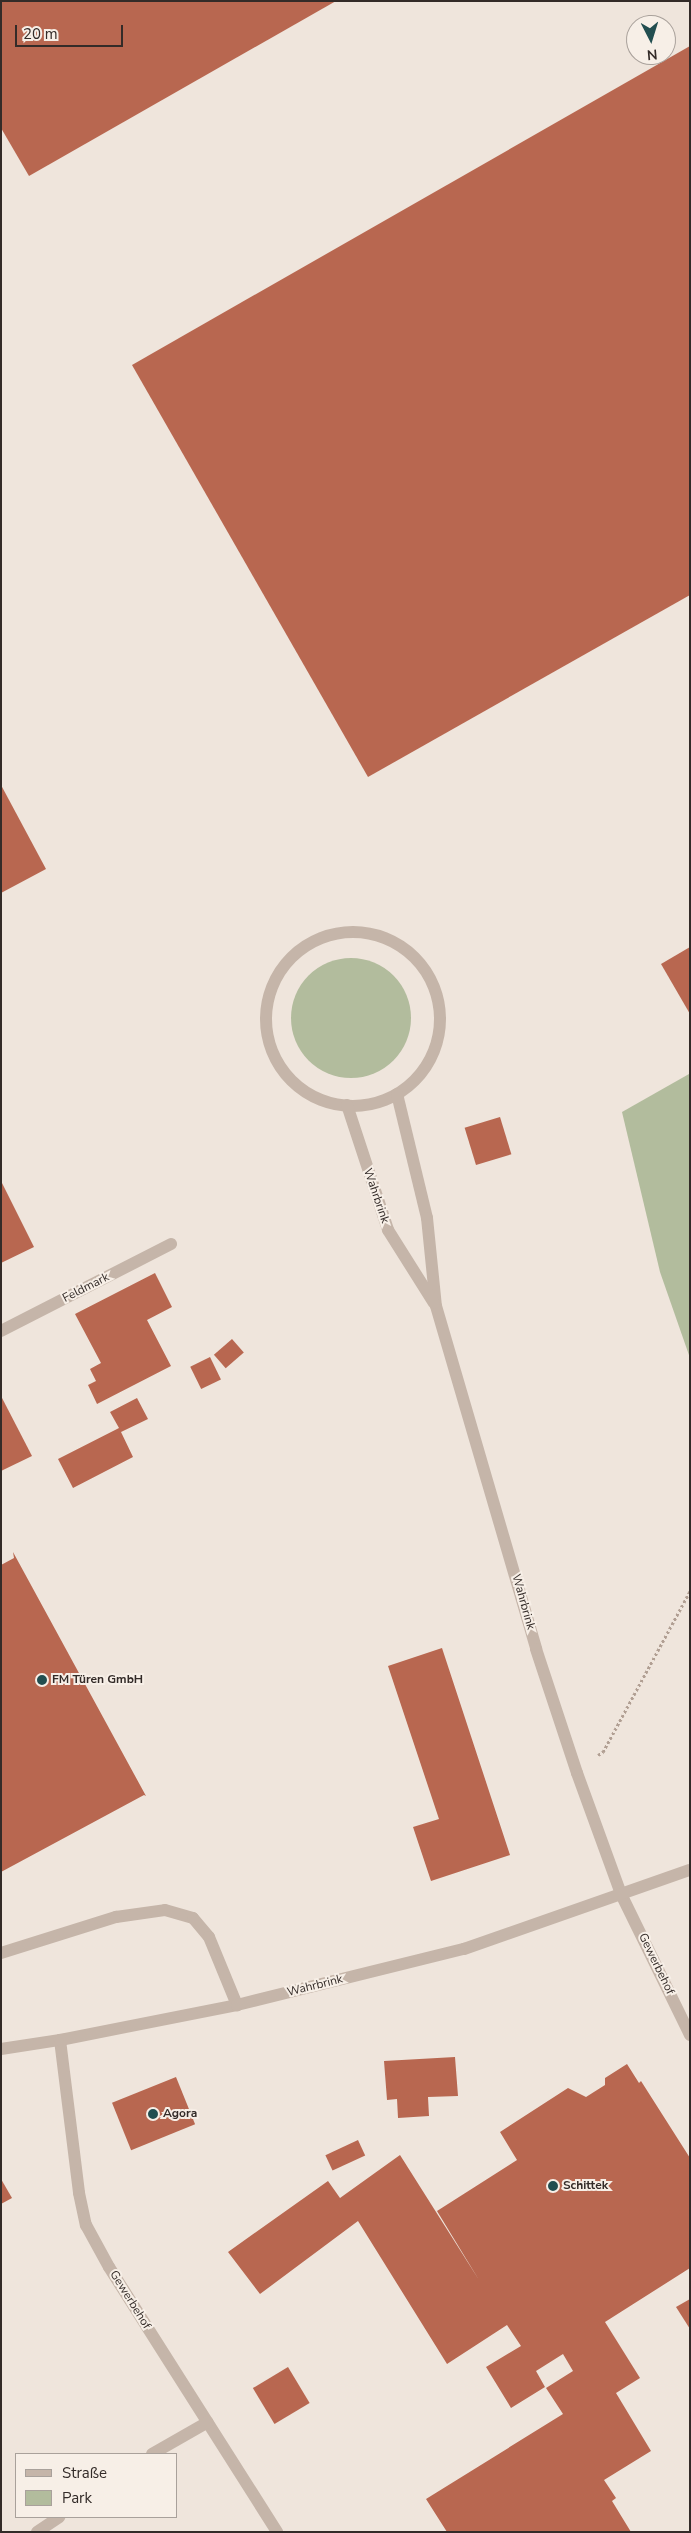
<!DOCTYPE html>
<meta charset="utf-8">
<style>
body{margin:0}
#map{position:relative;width:691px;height:2533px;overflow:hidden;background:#efe5dc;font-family:"Nunito Sans",sans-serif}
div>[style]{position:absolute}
.green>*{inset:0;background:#b2bc9d}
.round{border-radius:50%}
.building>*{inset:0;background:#b86750;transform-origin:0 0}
.path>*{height:3px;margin-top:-1.5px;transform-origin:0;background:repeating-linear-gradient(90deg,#b19f93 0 2.5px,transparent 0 5px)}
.minor>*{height:12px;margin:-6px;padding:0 6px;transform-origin:6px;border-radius:6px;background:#c5b5a9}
.minor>.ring{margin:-6px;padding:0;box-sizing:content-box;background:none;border:12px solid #c5b5a9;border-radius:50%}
.dots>*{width:14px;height:14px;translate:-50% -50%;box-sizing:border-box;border:2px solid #f7efe7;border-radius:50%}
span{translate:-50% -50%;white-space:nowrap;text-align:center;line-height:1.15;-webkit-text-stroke:4px #f7efe7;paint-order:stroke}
.street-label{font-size:12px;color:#332b28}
.poi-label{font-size:12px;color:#332b28;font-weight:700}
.left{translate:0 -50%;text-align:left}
.frame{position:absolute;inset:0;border:2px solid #332b28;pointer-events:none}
.legend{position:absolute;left:15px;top:2453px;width:162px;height:65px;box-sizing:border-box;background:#f7efe7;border:1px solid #a9a19b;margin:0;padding:6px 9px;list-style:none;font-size:15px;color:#332b28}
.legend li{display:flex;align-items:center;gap:10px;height:25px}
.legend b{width:25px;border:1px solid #a9a19b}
.north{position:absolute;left:626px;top:15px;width:50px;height:50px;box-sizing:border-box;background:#f7efe7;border:1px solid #a9a19b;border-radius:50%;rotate:175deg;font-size:14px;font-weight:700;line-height:20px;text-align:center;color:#332b28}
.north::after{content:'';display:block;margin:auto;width:18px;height:22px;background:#224e50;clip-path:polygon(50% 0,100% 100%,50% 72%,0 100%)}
.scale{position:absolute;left:15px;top:25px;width:108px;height:22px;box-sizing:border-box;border:2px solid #332b28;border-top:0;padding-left:6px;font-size:15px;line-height:18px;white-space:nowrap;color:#332b28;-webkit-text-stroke:4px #f7efe7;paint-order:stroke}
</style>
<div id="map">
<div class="green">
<div class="round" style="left:291px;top:958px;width:120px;height:120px"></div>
<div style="clip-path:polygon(689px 1074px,690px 1076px,690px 1358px,660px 1272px,622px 1112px)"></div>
</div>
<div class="building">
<div style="clip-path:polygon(1px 1px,336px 1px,29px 176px,1px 128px)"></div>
<div style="clip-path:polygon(690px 46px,690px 595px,368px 777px,132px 365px)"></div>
<div style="clip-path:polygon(1px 785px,46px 869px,1px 893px)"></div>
<div style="clip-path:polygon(690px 947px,690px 1014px,661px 964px)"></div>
<div style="left:500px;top:1117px;width:39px;height:37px;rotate:73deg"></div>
<div style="clip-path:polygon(1px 1181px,34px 1247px,1px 1263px)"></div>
<div style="clip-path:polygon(155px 1273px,172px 1307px,147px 1320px,171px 1366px,97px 1404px,88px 1385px,96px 1381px,90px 1369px,101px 1363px,75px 1314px)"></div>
<div style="left:232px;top:1339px;width:18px;height:24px;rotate:49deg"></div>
<div style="left:210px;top:1357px;width:25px;height:22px;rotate:64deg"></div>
<div style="clip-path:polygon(1px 1396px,32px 1456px,1px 1471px)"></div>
<div style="clip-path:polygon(137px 1398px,148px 1419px,121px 1432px,133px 1457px,73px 1488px,58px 1459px,119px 1428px,110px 1412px)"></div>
<div style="clip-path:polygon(13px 1552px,146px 1796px,144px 1795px,1px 1872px,1px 1565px,14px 1558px)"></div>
<div style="clip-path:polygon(442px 1648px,510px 1855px,431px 1881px,413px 1827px,439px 1819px,388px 1666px)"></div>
<div style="clip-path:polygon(455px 2057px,458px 2096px,428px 2097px,429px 2116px,398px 2118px,397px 2099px,387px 2100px,384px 2061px)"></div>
<div style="clip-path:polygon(627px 2064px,639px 2083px,641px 2081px,690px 2158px,690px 2268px,605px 2322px,640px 2378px,616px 2393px,651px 2451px,604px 2480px,616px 2498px,612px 2501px,631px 2532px,447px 2532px,426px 2499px,563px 2414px,546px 2388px,573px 2371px,563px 2354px,536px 2371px,545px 2387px,511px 2408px,486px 2367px,521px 2346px,507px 2325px,447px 2364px,358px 2221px,260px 2294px,228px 2252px,328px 2181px,340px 2198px,400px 2155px,479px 2280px,437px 2211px,517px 2160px,500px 2132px,568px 2088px,586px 2097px,605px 2085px,605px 2078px)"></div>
<div style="left:176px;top:2077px;width:51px;height:69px;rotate:68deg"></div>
<div style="left:358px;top:2140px;width:17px;height:36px;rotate:65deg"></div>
<div style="clip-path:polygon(1px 2179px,12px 2198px,1px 2204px)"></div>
<div style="clip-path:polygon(690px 2299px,690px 2329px,676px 2307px)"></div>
<div style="left:288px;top:2367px;width:42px;height:41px;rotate:59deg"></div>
</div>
<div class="path">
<div style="left:598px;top:1755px;width:6px;rotate:-31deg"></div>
<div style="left:603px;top:1752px;width:183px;rotate:-61.6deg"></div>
</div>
<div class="minor">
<div class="ring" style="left:266px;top:932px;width:162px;height:162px"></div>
<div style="left:397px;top:1094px;width:128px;rotate:76.4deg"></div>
<div style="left:427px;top:1218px;width:88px;rotate:84.2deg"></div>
<div style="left:436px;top:1306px;width:357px;rotate:73.7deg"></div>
<div style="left:536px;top:1649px;width:131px;rotate:71.7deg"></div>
<div style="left:577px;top:1773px;width:129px;rotate:70deg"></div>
<div style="left:621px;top:1894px;width:157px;rotate:63.9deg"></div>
<div style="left:347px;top:1105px;width:132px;rotate:71.8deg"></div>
<div style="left:388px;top:1230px;width:86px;rotate:57.8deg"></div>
<div style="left:1px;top:1331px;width:191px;rotate:-27.1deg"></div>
<div style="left:1px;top:1953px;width:121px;rotate:-17.4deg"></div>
<div style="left:116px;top:1917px;width:49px;rotate:-8.1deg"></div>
<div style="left:165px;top:1910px;width:29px;rotate:16deg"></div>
<div style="left:193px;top:1918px;width:25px;rotate:50deg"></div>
<div style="left:209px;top:1937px;width:74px;rotate:67.6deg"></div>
<div style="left:60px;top:2040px;width:154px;rotate:82.9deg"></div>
<div style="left:79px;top:2193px;width:33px;rotate:78deg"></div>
<div style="left:86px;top:2225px;width:48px;rotate:61.3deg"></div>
<div style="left:109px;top:2267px;width:314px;rotate:57.6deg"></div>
<div style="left:1px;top:2049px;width:60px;rotate:-8.7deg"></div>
<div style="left:60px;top:2040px;width:180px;rotate:-11.2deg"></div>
<div style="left:237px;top:2005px;width:234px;rotate:-13.9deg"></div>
<div style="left:464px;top:1949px;width:239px;rotate:-19.3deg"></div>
<div style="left:152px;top:2454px;width:64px;rotate:-29.7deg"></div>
<div style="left:37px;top:2532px;width:27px;rotate:-34deg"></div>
</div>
<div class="dots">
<div style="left:42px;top:1680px;background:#224e50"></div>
<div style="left:153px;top:2114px;background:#224e50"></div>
<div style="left:553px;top:2186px;background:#224e50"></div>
</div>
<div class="street-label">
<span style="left:376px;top:1196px;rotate:71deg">Wahrbrink</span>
<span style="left:86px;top:1288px;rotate:-27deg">Feldmark</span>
<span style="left:523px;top:1602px;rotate:74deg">Wahrbrink</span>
<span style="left:656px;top:1964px;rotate:64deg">Gewerbehof</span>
<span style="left:315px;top:1986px;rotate:-14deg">Wahrbrink</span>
<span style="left:130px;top:2300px;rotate:58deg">Gewerbehof</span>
</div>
<div class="poi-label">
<span class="left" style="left:52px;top:1680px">FM Türen GmbH</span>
<span class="left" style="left:163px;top:2114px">Agora</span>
<span class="left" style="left:563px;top:2186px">Schittek</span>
</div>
<div class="frame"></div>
<ul class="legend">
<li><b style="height:6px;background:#c5b5a9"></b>Straße</li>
<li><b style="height:14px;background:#b2bc9d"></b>Park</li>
</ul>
<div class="north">N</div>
<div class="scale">20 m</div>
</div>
